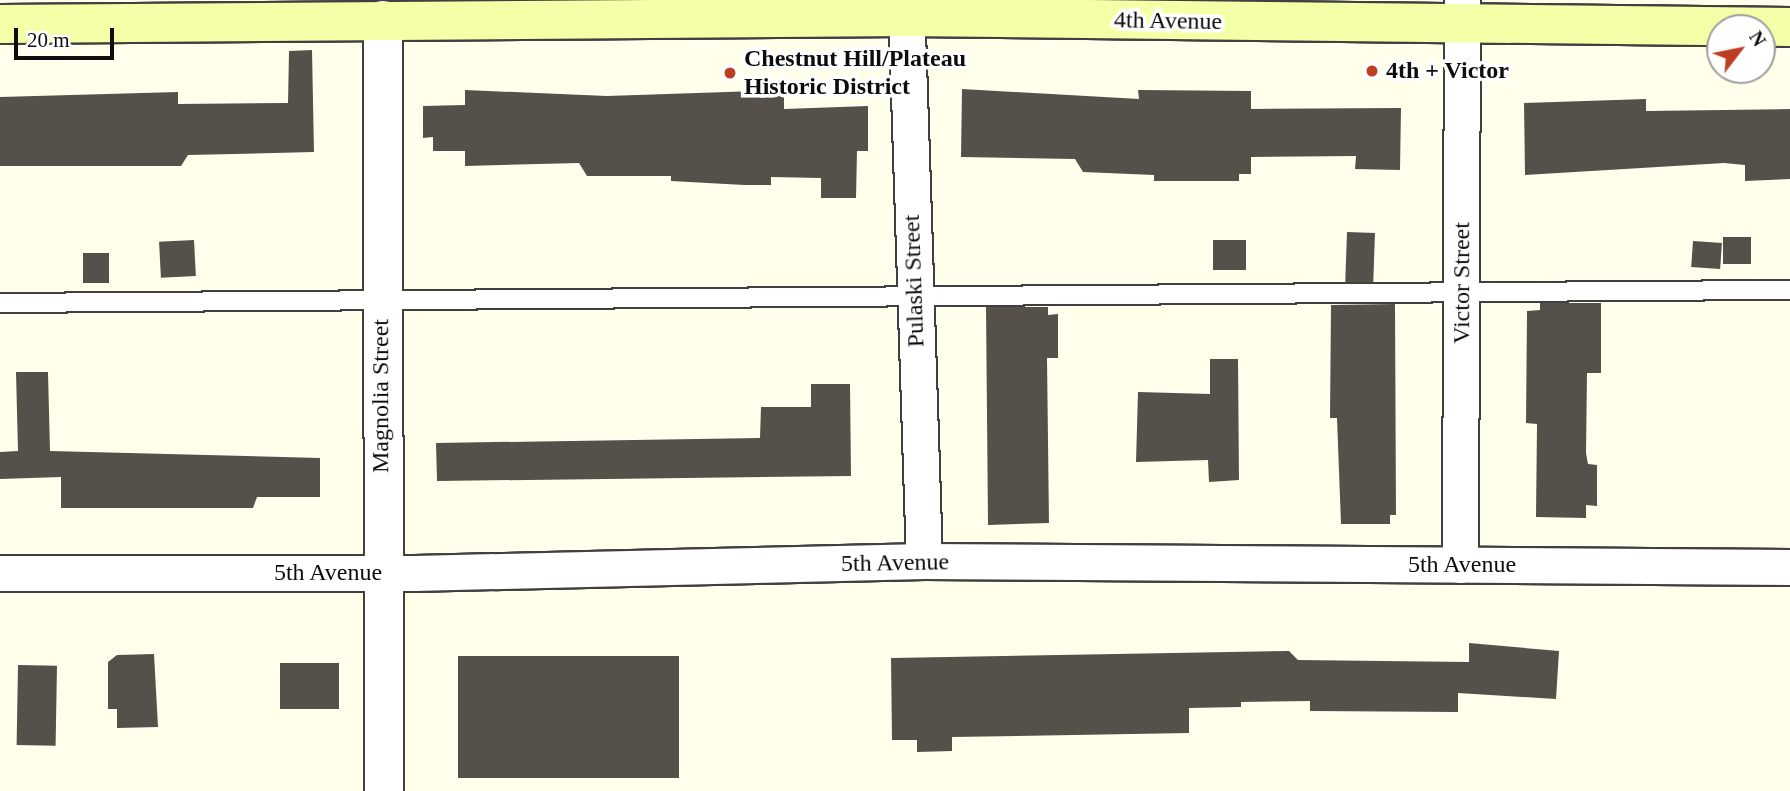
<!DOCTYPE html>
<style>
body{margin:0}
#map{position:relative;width:1790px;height:791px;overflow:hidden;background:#ffffec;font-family:Georgia,serif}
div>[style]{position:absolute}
.building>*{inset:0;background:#555049;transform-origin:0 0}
.roads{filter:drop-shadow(2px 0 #404040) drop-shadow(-2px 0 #404040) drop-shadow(0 2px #404040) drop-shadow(0 -2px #404040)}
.service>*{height:18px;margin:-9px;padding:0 9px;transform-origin:9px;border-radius:9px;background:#fff}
.minor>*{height:35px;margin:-17.5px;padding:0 17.5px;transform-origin:17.5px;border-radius:17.5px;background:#fff}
.tertiary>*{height:38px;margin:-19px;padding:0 19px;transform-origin:19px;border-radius:19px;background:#fff}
.secondary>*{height:38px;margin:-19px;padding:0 19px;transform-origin:19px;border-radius:19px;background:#f5ffa7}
.dots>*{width:19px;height:19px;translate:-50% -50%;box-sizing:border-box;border:4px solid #fff;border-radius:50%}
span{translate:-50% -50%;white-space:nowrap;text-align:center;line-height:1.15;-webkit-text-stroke:7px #fff;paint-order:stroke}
.street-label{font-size:24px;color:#0d0d0d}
.poi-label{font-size:24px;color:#0d0d0d;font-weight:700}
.left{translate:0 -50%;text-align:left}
.north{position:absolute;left:1706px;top:14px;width:70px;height:70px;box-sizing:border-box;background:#fff;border:2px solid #9e9e9e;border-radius:50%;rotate:58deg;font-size:19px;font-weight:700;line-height:28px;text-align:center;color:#0d0d0d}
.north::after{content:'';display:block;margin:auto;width:24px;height:32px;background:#be3e23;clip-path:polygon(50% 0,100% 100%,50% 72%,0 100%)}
.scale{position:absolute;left:14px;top:28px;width:100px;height:32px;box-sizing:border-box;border:4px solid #0d0d0d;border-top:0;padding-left:9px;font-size:21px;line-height:24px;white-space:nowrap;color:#0d0d0d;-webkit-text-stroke:5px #fff;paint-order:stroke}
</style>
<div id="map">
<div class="building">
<div style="clip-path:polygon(312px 50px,314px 152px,188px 155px,181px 166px,0 166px,0 97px,178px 92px,178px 104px,288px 103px,289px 51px)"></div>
<div style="clip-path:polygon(962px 89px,1139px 99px,1138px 90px,1251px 91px,1251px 109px,1401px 108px,1400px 170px,1355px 169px,1356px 156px,1251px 157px,1251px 174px,1239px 174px,1239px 181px,1154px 181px,1154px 175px,1083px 172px,1075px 159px,961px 157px)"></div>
<div style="clip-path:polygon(465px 90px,607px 96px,784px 90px,784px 109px,868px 106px,868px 151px,857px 151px,856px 198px,821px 198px,821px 178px,771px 177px,771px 185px,744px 185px,671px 181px,671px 176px,587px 176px,579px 163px,465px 166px,465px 151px,433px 151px,433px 137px,423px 138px,423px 106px,465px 105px)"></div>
<div style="clip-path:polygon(1646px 99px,1646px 111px,1790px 109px,1790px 179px,1745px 181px,1745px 165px,1724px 163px,1525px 175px,1524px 103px)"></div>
<div style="left:1347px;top:232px;width:28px;height:50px;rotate:2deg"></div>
<div style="left:1723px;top:237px;width:28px;height:27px"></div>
<div style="left:194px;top:240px;width:36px;height:35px;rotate:87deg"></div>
<div style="left:1213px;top:240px;width:33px;height:30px"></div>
<div style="left:1693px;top:241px;width:29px;height:26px;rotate:4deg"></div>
<div style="left:83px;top:253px;width:26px;height:30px"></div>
<div style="clip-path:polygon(1540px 303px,1601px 303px,1601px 373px,1587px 373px,1586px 453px,1588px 464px,1597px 465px,1597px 506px,1586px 505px,1586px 518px,1536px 517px,1537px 424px,1526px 423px,1527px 311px,1540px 310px)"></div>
<div style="clip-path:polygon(1395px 304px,1396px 515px,1390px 515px,1390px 524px,1341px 524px,1337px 418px,1330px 418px,1331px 305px)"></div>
<div style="clip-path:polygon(986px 307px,1048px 307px,1048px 315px,1058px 314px,1058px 358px,1047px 358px,1049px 523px,988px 525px)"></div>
<div style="clip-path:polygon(1210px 359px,1238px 359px,1239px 480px,1209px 482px,1208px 460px,1136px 462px,1138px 392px,1210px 394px)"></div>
<div style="clip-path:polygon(16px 372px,48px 372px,50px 451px,320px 458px,320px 497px,257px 497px,253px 508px,61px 508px,61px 477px,0 479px,0 452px,18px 451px)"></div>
<div style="clip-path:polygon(811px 384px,850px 384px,851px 476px,437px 481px,436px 443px,760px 438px,761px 407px,811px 407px)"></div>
<div style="clip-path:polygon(1469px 643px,1559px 651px,1556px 699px,1458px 693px,1458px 712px,1310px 711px,1310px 701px,1241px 702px,1241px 707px,1189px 708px,1189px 733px,952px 737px,952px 751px,917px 752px,917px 740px,892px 740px,891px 658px,1289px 651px,1298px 660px,1469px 662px)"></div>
<div style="clip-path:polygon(154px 654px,158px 727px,117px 728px,117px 709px,108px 709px,108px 662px,117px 655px)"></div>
<div style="left:458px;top:656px;width:221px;height:122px"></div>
<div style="left:280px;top:663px;width:59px;height:46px"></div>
<div style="left:18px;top:665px;width:39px;height:80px;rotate:1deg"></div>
</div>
<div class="roads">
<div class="service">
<div style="left:0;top:303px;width:1790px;rotate:-0.42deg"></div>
</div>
<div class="minor">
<div style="left:906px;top:0;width:561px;rotate:88.16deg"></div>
<div style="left:1460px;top:565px;width:565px;rotate:-89.8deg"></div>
<div style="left:0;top:573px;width:414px"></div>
<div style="left:414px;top:573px;width:510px;rotate:-1.35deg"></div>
<div style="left:924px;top:561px;width:866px;rotate:0.4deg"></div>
</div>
<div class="tertiary">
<div style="left:383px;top:20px;width:771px;rotate:89.93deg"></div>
</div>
<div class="secondary">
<div style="left:0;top:24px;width:906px;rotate:-0.44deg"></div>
<div style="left:906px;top:17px;width:884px;rotate:0.65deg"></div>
</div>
</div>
<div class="dots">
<div style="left:1372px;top:71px;background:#be3e23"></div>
<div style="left:730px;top:73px;background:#be3e23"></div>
</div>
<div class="street-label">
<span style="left:1168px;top:21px;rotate:1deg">4th Avenue</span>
<span style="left:914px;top:281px;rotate:-92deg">Pulaski Street</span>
<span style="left:1462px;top:283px;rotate:-90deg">Victor Street</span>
<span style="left:381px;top:396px;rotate:-90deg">Magnolia Street</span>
<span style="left:895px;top:563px;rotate:-1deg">5th Avenue</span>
<span style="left:1462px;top:565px">5th Avenue</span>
<span style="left:328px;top:573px">5th Avenue</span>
</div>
<div class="poi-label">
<span class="left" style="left:744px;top:73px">Chestnut Hill/Plateau<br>Historic District</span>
<span class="left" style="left:1386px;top:71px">4th + Victor</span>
</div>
<div class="north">N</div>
<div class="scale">20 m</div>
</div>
